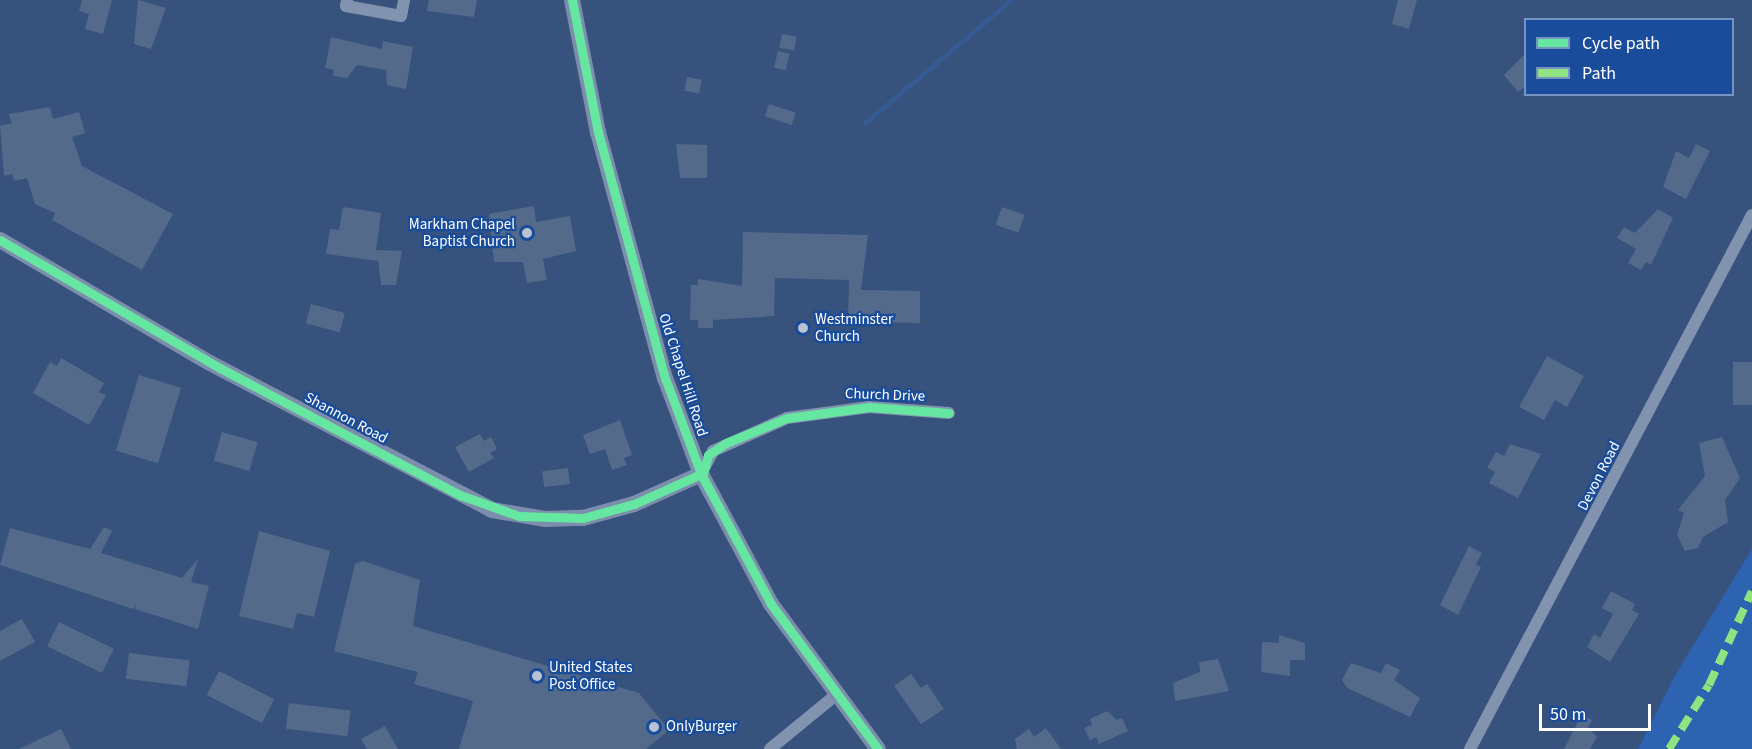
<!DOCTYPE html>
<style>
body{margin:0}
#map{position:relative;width:1752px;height:749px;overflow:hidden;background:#36527d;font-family:"Source Sans 3",sans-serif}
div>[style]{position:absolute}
.green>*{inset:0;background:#2d63b0}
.stream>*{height:4.5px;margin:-2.25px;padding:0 2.25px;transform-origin:2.25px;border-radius:2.25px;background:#365a92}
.building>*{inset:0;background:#536a8b;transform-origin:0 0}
.street>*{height:12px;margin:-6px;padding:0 6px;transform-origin:6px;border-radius:6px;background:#8193ae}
.secondary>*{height:16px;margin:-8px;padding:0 8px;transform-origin:8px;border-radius:8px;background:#7c8eab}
.quiet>*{height:8px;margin-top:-4px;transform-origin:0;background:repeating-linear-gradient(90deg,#91e382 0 15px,transparent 0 23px)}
.cycleway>*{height:9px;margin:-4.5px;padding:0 4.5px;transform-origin:4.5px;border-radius:4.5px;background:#66e7a1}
.dots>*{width:16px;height:16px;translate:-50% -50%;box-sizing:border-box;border:3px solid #194c9a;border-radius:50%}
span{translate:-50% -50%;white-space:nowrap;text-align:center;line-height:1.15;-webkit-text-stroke:4.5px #194c9a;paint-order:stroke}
.poi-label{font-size:15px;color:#fff}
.right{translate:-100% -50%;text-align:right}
.left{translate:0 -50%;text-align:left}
.street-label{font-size:15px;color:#fff}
.legend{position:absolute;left:1524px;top:18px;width:210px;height:78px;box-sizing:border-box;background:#194c9a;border:2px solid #7594c2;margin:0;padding:8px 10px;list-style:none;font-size:18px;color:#fff}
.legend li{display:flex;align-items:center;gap:12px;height:30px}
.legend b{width:30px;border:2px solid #7594c2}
.scale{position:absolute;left:1539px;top:704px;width:112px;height:27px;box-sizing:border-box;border:3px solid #fff;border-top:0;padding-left:8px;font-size:18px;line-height:21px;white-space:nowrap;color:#fff;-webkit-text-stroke:4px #194c9a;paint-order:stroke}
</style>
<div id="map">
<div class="green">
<div style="clip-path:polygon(1752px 549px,1752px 749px,1638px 749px,1674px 677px)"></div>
</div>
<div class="stream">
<div style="left:865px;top:123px;width:191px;rotate:-40.1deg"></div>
</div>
<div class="building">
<div style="clip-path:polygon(82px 0,112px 0,103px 34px,85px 29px,89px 14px,79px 11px)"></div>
<div style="clip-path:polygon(138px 0,166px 8px,151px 49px,134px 44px)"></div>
<div style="clip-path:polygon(429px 0,477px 0,474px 17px,427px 11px)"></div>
<div style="clip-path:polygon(1398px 0,1417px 0,1409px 29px,1392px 24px)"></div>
<div style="left:782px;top:34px;width:15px;height:14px;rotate:11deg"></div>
<div style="clip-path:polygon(331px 37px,382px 49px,383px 41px,413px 47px,406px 89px,387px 85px,386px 70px,357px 65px,347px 78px,333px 76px,334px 70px,325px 68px)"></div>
<div style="left:778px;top:51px;width:12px;height:17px;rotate:14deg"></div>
<div style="clip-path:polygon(1526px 53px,1526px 86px,1518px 92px,1504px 75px)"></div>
<div style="left:687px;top:77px;width:15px;height:14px;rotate:11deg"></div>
<div style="left:769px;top:104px;width:28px;height:13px;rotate:18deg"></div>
<div style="clip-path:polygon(50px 107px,53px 119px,79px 112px,85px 133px,72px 137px,82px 166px,173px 214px,142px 270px,52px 220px,55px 213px,35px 204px,27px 178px,14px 181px,12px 174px,4px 176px,0 126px,12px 123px,9px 114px)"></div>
<div style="clip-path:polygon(676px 144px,707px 145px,707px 178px,680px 178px)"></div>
<div style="clip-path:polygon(1696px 144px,1710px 151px,1686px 199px,1663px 187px,1676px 151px,1689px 158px)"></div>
<div style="clip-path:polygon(534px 206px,536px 222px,570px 216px,576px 251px,543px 259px,547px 280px,527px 283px,523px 262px,494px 262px,489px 214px)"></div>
<div style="clip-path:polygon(343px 207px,381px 213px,376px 250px,402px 251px,396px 285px,381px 285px,378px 261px,326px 254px,330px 229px,339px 230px)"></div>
<div style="left:1002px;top:207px;width:24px;height:19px;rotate:19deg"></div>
<div style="clip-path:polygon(1658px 209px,1673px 218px,1651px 265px,1646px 262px,1641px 270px,1628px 263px,1636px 249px,1617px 238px,1624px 227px,1635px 233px)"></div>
<div style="clip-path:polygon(743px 232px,868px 235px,861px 290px,920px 291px,920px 323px,848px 322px,849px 280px,775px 278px,774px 316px,713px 320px,713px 328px,698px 328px,698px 320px,690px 320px,691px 285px,698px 285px,698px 279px,742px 286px)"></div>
<div style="left:311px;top:304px;width:35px;height:20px;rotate:15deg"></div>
<div style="clip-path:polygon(1547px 356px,1584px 376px,1567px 407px,1555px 400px,1544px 420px,1519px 407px)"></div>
<div style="clip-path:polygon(61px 358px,104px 383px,99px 392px,106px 395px,89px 425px,33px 393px,50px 362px,57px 366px)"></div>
<div style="left:1733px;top:362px;width:19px;height:43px"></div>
<div style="left:139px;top:375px;width:44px;height:79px;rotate:17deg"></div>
<div style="clip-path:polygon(620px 420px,632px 455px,624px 458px,627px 465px,612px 470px,605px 449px,590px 454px,583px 435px)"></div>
<div style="left:222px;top:432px;width:37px;height:30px;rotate:16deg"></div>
<div style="clip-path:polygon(480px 434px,484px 441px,491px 437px,497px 449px,490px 453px,494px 458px,469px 472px,455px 447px)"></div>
<div style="clip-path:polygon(1722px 437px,1740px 478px,1725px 500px,1728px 522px,1703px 537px,1698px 548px,1685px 551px,1677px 535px,1684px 513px,1678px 510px,1705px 476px,1699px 443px)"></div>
<div style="clip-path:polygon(1510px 444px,1541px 454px,1518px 498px,1489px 483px,1495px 472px,1487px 468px,1496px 452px,1504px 456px)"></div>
<div style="left:568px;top:468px;width:16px;height:26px;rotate:83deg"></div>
<div style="clip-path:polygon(104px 527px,112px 531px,101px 553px,182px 578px,198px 559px,191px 582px,209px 586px,198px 629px,135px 609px,136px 603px,133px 609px,0 565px,10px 528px,90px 549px)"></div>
<div style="clip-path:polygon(259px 531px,330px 551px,314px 617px,297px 613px,293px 629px,239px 616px)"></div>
<div style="clip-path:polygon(1469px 546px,1482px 553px,1476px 564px,1481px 567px,1458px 615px,1440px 605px)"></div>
<div style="clip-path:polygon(363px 561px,420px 580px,413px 626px,639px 693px,669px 730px,646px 749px,459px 749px,473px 701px,414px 684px,418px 672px,334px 651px,355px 564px)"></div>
<div style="clip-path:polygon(1611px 591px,1635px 604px,1632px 610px,1639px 614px,1610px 662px,1587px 647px,1594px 634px,1600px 638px,1613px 614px,1602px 608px)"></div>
<div style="clip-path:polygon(22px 619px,35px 642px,0 661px,0 631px)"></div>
<div style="left:59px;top:622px;width:61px;height:27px;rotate:26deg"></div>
<div style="clip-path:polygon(1279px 635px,1305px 643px,1305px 660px,1290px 660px,1290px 676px,1261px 672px,1262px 642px,1279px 643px)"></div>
<div style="left:129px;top:653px;width:61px;height:26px;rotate:7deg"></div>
<div style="clip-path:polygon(1218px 659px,1229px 691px,1175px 701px,1173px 683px,1200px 672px,1199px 662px)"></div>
<div style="clip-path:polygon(1351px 663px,1381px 673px,1386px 663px,1400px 670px,1394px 680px,1420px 698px,1410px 717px,1347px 688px,1342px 680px)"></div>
<div style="left:219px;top:671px;width:62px;height:27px;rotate:27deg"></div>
<div style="clip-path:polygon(911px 674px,921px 688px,927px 684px,944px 709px,921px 724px,894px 686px)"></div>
<div style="left:289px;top:703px;width:62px;height:26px;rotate:7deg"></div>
<div style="clip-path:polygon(1107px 711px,1117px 720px,1122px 718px,1128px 731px,1099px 744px,1096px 737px,1090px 740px,1084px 728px,1092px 725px,1090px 719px)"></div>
<div style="clip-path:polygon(1582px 714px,1592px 720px,1588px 728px,1597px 737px,1590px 749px,1564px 749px)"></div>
<div style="clip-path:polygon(385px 726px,398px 749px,367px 749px,361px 739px)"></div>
<div style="clip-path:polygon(1046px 728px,1061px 749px,1017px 749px,1015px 739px,1029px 729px,1034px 737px)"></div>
<div style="clip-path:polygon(61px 729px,71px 749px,19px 749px)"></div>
</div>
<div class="street">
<div style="left:347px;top:0;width:6px;rotate:99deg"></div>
<div style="left:346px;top:6px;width:56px;rotate:10.3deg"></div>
<div style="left:401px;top:16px;width:16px;rotate:-79deg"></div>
<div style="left:701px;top:474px;width:26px;rotate:-62deg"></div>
<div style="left:713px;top:451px;width:81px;rotate:-24deg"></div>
<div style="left:787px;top:418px;width:83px;rotate:-7.6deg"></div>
<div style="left:869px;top:407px;width:80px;rotate:4.3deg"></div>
<div style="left:770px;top:749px;width:87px;rotate:-39.4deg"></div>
<div style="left:1470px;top:749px;width:604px;rotate:-62.16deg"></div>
</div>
<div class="secondary">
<div style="left:572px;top:0;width:135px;rotate:78.9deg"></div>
<div style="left:598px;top:132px;width:255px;rotate:74.8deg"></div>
<div style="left:665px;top:378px;width:103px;rotate:69.4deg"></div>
<div style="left:701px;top:474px;width:148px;rotate:61.7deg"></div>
<div style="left:771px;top:604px;width:180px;rotate:53.6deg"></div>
<div style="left:0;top:240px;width:243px;rotate:30.4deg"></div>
<div style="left:210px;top:363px;width:318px;rotate:27.5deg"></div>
<div style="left:492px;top:510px;width:54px;rotate:9.6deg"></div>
<div style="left:545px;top:519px;width:38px;rotate:-2deg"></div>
<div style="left:583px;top:518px;width:53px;rotate:-15.4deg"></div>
<div style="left:634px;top:504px;width:73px;rotate:-24.1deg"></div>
</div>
<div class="quiet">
<div style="left:1669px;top:749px;width:75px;rotate:-58deg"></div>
<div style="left:1709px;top:685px;width:103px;rotate:-65.4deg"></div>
</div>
<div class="cycleway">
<div style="left:572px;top:0;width:135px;rotate:78.9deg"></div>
<div style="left:598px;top:132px;width:255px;rotate:74.8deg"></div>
<div style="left:665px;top:378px;width:103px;rotate:69.4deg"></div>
<div style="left:701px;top:474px;width:148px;rotate:61.7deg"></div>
<div style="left:771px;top:604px;width:180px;rotate:53.6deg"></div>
<div style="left:0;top:240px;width:255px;rotate:30.2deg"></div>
<div style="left:220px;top:368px;width:272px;rotate:27.9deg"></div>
<div style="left:460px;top:495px;width:63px;rotate:19.6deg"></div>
<div style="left:519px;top:516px;width:64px;rotate:1.8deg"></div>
<div style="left:583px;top:518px;width:53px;rotate:-15.4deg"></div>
<div style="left:634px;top:504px;width:76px;rotate:-24.2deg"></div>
<div style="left:703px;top:473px;width:19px;rotate:-74deg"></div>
<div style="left:708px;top:455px;width:22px;rotate:-34deg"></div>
<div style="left:726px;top:443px;width:66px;rotate:-22.3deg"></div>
<div style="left:787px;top:418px;width:83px;rotate:-7.6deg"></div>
<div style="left:869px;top:407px;width:80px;rotate:4.3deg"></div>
</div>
<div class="dots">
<div style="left:527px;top:233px;background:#b9c2d2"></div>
<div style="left:803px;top:328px;background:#b9c2d2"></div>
<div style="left:537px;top:676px;background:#b9c2d2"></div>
<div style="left:654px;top:727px;background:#b9c2d2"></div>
</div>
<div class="poi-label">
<span class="right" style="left:515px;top:233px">Markham Chapel<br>Baptist Church</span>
<span class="left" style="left:815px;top:328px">Westminster<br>Church</span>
<span class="left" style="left:549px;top:676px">United States<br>Post Office</span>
<span class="left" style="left:666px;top:727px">OnlyBurger</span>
</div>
<div class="street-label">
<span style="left:683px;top:375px;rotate:72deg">Old Chapel Hill Road</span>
<span style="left:885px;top:395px;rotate:2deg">Church Drive</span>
<span style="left:346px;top:418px;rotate:28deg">Shannon Road</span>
<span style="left:1599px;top:476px;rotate:-63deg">Devon Road</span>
</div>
<ul class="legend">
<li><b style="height:8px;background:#66e7a1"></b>Cycle path</li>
<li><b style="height:8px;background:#91e382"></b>Path</li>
</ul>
<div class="scale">50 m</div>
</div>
